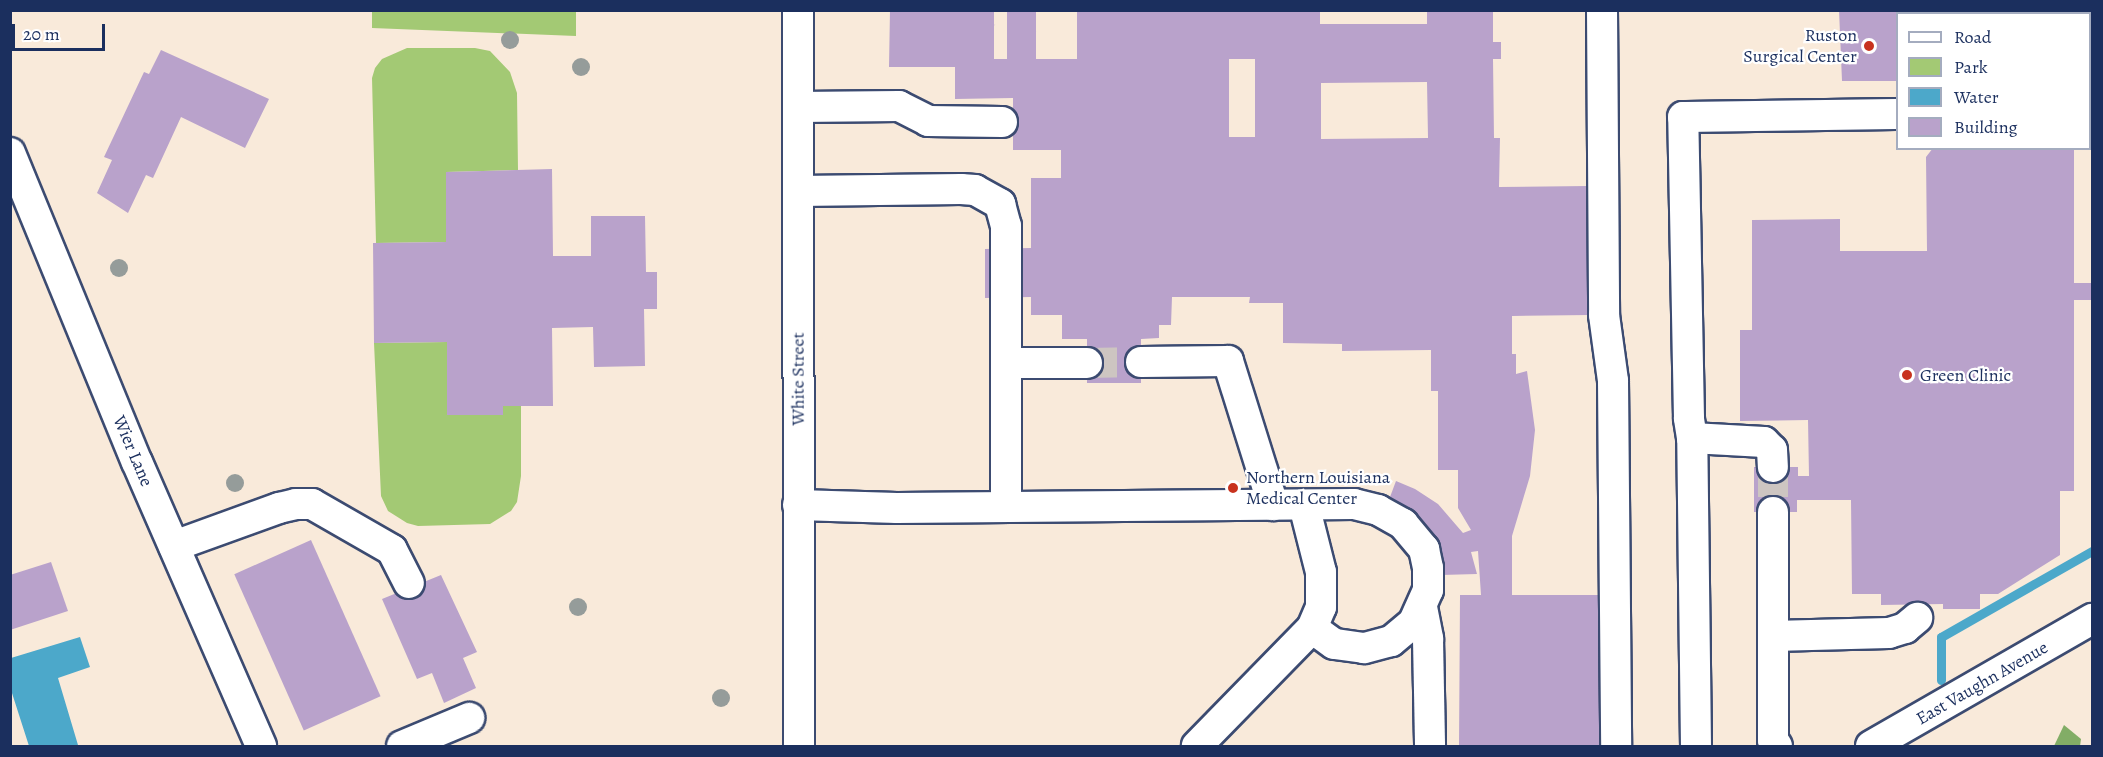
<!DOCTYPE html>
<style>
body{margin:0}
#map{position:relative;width:2103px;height:757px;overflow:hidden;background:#f9eada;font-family:Alegreya,serif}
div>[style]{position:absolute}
.green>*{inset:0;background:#a3c974}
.forest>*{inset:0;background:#82ad66}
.water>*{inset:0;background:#4ca8ca}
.stream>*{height:9px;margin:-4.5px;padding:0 4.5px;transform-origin:4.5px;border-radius:4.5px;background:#4ca8ca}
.building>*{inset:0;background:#b9a2cb;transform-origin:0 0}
.minor-tunnel>*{height:30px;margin-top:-15px;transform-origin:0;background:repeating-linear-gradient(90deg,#cdc5c1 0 30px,transparent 0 45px)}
.roads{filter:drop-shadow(2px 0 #3c4b71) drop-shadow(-2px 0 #3c4b71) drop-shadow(0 2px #3c4b71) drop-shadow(0 -2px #3c4b71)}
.minor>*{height:30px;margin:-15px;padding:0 15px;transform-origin:15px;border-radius:15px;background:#fff}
.trees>*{width:18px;height:18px;margin:-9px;border-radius:50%;background:#959c9a}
.dots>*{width:16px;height:16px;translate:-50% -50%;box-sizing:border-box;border:3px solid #fff;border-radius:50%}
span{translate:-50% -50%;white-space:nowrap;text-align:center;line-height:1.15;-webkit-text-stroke:4.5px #fff;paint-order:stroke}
.poi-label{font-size:18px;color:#1b2f5e}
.right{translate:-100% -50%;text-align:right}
.left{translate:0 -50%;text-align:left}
.street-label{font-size:18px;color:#1b2f5e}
.frame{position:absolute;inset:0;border:12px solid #1b2f5e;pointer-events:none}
.legend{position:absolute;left:1896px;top:12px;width:195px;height:138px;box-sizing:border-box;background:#fff;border:2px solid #a4acbf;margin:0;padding:8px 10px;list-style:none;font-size:18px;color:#1b2f5e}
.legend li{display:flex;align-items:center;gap:12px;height:30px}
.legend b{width:30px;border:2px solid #a4acbf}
.scale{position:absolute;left:12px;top:24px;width:93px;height:27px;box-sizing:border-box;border:3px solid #1b2f5e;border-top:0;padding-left:8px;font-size:18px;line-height:21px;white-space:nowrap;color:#1b2f5e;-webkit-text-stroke:4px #fff;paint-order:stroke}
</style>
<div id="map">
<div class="green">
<div style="clip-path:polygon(372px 11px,576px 11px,576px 36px,372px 28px)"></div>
<div style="clip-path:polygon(407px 48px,475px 48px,490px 51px,510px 72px,517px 93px,518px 170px,446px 172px,446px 242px,376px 243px,372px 78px,375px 68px,382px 59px)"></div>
<div style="clip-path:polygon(447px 342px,448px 415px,503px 415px,503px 406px,521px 406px,521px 476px,517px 502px,511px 511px,490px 524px,418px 526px,407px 523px,388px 511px,381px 496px,374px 343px)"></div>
</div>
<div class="forest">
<div style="clip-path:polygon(2064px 725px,2081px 739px,2080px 746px,2054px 746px)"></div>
</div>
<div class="water">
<div style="clip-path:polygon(80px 637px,90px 667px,58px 678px,78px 745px,29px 746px,11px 690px,11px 658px)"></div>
</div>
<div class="stream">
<div style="left:1941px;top:680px;width:43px;rotate:-90deg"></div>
<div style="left:1941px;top:637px;width:174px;rotate:-29.7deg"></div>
</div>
<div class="building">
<div style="clip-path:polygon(evenodd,890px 10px,994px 10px,994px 59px,1007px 59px,1007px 10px,1036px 10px,1036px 59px,1077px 59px,1077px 10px,1320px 10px,1320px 24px,1427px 24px,1427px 10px,1493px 10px,1493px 42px,1501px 42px,1501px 59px,1493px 59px,1494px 138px,1500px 138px,1499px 187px,1588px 186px,1589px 315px,1512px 316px,1512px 354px,1516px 354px,1516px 374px,1527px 371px,1535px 430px,1530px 476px,1512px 536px,1512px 595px,1603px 595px,1604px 746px,1459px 746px,1460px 595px,1481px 595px,1478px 551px,1471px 552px,1477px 574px,1441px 575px,1387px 505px,1396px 481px,1415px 489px,1438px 504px,1463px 533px,1471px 530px,1458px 508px,1458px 470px,1438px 470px,1438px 391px,1431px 391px,1431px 350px,1342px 351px,1342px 344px,1283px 343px,1283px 303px,1249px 303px,1250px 297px,1172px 297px,1171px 325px,1159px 325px,1159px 338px,1141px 339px,1141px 383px,1087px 383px,1087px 339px,1062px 339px,1062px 315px,1031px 315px,1031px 297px,985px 298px,985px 249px,1031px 248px,1031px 178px,1061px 178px,1061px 150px,1013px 150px,1013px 98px,955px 99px,955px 67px,889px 67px,890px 10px,1229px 59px,1255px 59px,1255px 137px,1229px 137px,1229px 59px,890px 10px,1427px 82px,1428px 138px,1321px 139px,1321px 83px,1427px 82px)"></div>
<div style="clip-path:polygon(1839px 10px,2092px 10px,2092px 82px,2090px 82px,2090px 14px,1898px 14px,1898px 81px,1842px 81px)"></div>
<div style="clip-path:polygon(161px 50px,269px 99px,245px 148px,181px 117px,153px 178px,146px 175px,128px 213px,97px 193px,112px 160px,104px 157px,144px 72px,149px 74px)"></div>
<div style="clip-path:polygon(1933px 148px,2074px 148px,2074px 283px,2092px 283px,2092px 300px,2074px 300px,2074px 491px,2060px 491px,2060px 555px,1998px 594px,1980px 594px,1980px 609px,1943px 609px,1943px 604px,1881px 605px,1881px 594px,1852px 594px,1851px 500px,1797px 500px,1797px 512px,1754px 512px,1754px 467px,1798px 467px,1798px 476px,1809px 476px,1808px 420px,1740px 421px,1740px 330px,1752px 330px,1752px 220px,1840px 219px,1840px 251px,1927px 251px,1926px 157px)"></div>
<div style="clip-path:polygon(552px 169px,553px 256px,591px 256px,591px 216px,645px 216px,646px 272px,657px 272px,657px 309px,644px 309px,645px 366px,594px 367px,593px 327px,552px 328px,553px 406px,503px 406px,503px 415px,447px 415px,447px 342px,374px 343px,373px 243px,446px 242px,446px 172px)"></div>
<div style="left:311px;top:540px;width:171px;height:84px;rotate:66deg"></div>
<div style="clip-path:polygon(51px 562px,68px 611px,10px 630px,10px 575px)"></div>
<div style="clip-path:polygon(441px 575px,477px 652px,463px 658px,476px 688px,444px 703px,432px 673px,417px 679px,382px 599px)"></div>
</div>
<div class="minor-tunnel">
<div style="left:1087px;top:363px;width:54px;rotate:-1.1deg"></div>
<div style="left:1773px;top:467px;width:45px;rotate:90deg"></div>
</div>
<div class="roads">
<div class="minor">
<div style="left:798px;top:10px;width:736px;rotate:89.92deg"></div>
<div style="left:1602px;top:10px;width:305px;rotate:89.6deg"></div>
<div style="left:1604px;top:315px;width:67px;rotate:82.2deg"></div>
<div style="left:1613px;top:381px;width:365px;rotate:89.5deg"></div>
<div style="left:798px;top:107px;width:101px;rotate:-0.6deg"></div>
<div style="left:899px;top:106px;width:33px;rotate:27deg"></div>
<div style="left:928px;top:121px;width:74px;rotate:0.8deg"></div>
<div style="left:2090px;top:111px;width:2px"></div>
<div style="left:10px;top:153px;width:334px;rotate:67.7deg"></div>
<div style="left:137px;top:462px;width:310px;rotate:66.4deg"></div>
<div style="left:798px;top:191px;width:163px;rotate:-0.7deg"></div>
<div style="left:961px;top:189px;width:14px;rotate:4deg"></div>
<div style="left:975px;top:190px;width:29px;rotate:29deg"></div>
<div style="left:1000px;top:204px;width:23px;rotate:75deg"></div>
<div style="left:1006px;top:226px;width:281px;rotate:90deg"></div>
<div style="left:1141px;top:362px;width:87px;rotate:-0.7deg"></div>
<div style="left:1228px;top:361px;width:151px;rotate:72.6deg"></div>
<div style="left:1006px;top:363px;width:81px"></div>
<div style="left:1692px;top:438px;width:72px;rotate:3.2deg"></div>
<div style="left:1764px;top:442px;width:11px;rotate:45deg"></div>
<div style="left:1772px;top:450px;width:17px;rotate:87deg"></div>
<div style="left:798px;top:505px;width:99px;rotate:1.7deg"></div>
<div style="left:897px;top:508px;width:457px;rotate:-0.5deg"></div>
<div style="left:1354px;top:504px;width:25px;rotate:14deg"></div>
<div style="left:1378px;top:510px;width:29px;rotate:29deg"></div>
<div style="left:1403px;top:524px;width:33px;rotate:50deg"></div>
<div style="left:1424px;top:549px;width:19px;rotate:78deg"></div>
<div style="left:1428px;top:568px;width:22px;rotate:90deg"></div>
<div style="left:1428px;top:590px;width:35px;rotate:114deg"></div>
<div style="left:1414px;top:622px;width:30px;rotate:140deg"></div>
<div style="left:1391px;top:641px;width:28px;rotate:165deg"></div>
<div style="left:1364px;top:648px;width:30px;rotate:-172deg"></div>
<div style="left:1334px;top:644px;width:27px;rotate:-144deg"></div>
<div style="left:1312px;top:628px;width:165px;rotate:134.3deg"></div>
<div style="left:1304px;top:505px;width:69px;rotate:75.8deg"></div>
<div style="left:1321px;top:572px;width:35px;rotate:90deg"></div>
<div style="left:1321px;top:607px;width:23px;rotate:113deg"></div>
<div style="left:1773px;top:512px;width:228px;rotate:90deg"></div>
<div style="left:1773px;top:740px;width:7px;rotate:56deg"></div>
<div style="left:174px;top:546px;width:112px;rotate:-19.9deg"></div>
<div style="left:279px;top:508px;width:17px;rotate:-13deg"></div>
<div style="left:296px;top:504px;width:16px"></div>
<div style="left:312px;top:504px;width:92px;rotate:29.9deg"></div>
<div style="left:392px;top:550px;width:37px;rotate:63deg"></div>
<div style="left:1422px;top:607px;width:33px;rotate:79deg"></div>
<div style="left:1428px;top:639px;width:107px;rotate:88.9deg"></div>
<div style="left:1773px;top:636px;width:116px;rotate:-1.5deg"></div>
<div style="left:1889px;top:633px;width:17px;rotate:-17deg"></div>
<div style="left:1905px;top:628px;width:16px;rotate:-40deg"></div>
<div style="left:402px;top:746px;width:73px;rotate:-22.7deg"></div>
<div style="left:1696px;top:746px;width:308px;rotate:-90.7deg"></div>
<div style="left:1692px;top:438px;width:20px;rotate:-99deg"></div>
<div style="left:1689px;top:418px;width:301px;rotate:-91.1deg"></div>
<div style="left:1683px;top:117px;width:215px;rotate:-0.8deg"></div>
<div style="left:1871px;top:746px;width:255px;rotate:-29.9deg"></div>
</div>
</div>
<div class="trees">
<div style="left:510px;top:40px"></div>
<div style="left:581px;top:67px"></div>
<div style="left:119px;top:268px"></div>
<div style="left:235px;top:483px"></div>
<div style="left:578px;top:607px"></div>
<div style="left:721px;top:698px"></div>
</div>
<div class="dots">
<div style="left:1869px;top:46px;background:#c8321e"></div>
<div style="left:1907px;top:375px;background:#c8321e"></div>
<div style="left:1233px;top:488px;background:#c8321e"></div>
</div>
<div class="poi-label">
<span class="right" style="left:1857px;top:46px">Ruston<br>Surgical Center</span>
<span class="left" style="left:1920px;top:375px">Green Clinic</span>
<span class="left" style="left:1246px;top:488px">Northern Louisiana<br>Medical Center</span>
</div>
<div class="street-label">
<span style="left:798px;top:379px;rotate:-90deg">White Street</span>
<span style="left:133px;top:451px;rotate:67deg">Wier Lane</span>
<span style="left:1982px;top:683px;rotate:-30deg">East Vaughn Avenue</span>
</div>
<div class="frame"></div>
<ul class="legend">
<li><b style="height:8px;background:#fff"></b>Road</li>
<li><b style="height:16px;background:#a3c974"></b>Park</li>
<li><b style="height:16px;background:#4ca8ca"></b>Water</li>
<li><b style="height:16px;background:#b9a2cb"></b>Building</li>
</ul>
<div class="scale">20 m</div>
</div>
